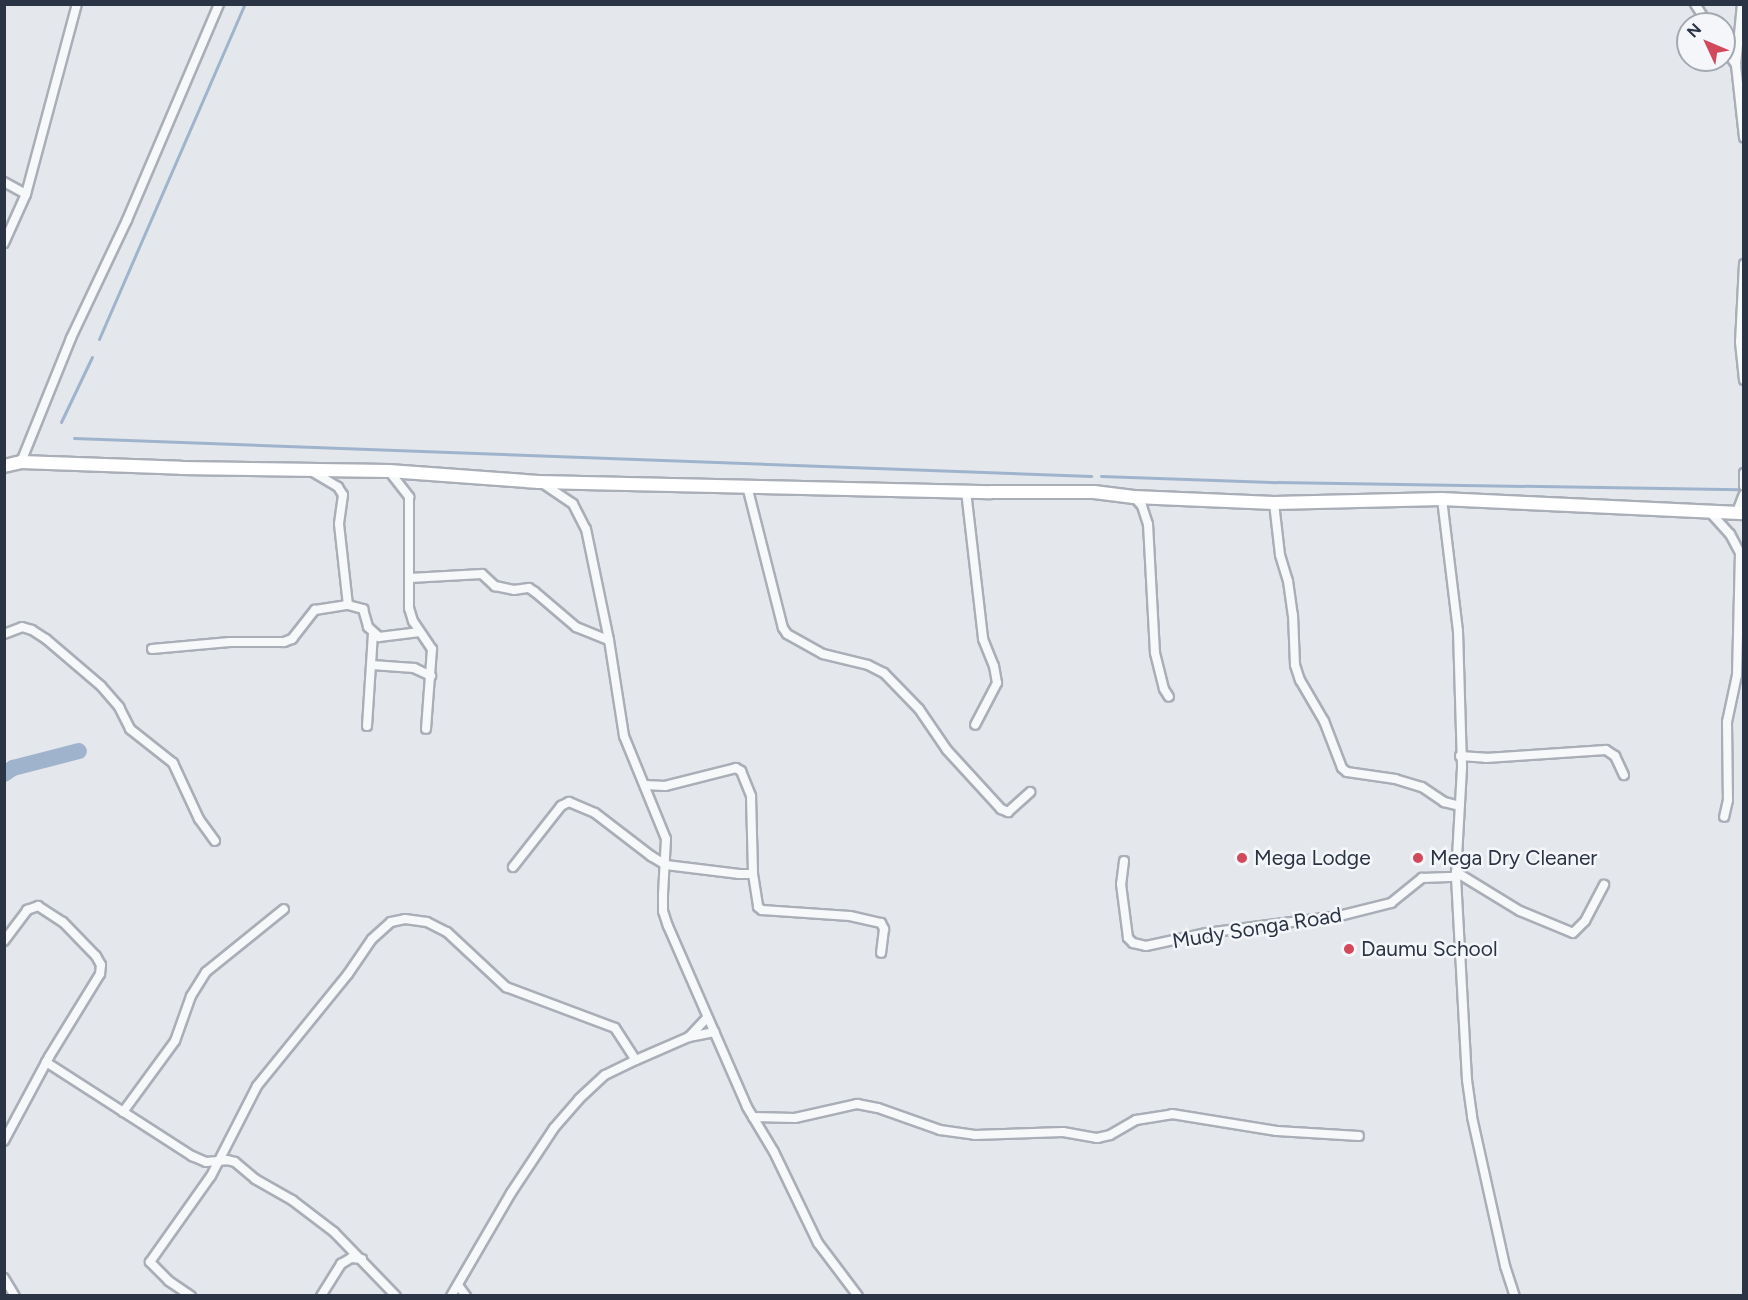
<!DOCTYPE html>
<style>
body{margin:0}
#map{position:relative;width:1748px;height:1300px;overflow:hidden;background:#e4e7ec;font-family:Figtree,sans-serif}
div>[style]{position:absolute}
.stream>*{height:3px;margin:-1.5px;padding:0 1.5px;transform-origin:1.5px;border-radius:1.5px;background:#9fb4cc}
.river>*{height:16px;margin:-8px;padding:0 8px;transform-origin:8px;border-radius:8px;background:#9fb4cc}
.roads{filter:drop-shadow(2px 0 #a9aeb7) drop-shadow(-2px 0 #a9aeb7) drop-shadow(0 2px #a9aeb7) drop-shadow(0 -2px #a9aeb7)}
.street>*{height:8px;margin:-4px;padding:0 4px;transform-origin:4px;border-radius:4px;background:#f7f8fa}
.secondary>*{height:12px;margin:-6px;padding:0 6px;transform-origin:6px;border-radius:6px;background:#fff}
.dots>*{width:16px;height:16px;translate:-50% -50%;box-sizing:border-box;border:3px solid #f4f6f9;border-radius:50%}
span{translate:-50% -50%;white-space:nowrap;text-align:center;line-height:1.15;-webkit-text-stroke:5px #f4f6f9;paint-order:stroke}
.poi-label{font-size:21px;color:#2b3445}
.left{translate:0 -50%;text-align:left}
.street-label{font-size:21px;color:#2b3445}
.frame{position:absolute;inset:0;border:6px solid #2b3445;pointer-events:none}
.north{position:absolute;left:1676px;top:12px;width:60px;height:60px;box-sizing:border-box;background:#f4f6f9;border:2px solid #a4a8b1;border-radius:50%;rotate:314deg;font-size:16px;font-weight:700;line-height:24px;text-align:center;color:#2b3445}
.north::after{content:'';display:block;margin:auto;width:21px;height:27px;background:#d1495b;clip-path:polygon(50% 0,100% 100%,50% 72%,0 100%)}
</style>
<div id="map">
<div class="stream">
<div style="left:99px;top:339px;width:365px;rotate:-66.5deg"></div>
<div style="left:61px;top:422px;width:72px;rotate:-64.5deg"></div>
<div style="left:74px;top:438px;width:1018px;rotate:2.14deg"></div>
<div style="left:1101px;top:476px;width:176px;rotate:2deg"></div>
<div style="left:1277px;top:482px;width:463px;rotate:0.9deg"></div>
</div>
<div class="river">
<div style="left:4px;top:774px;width:11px;rotate:-34deg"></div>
<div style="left:13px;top:768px;width:68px;rotate:-14.4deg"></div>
</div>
<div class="roads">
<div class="street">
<div style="left:1695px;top:4px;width:24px;rotate:57deg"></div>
<div style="left:1742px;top:4px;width:61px;rotate:95.6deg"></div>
<div style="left:1736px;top:65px;width:73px;rotate:83.7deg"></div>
<div style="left:1724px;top:47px;width:22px;rotate:56deg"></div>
<div style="left:4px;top:182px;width:25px;rotate:29deg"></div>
<div style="left:4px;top:243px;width:54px;rotate:-65.8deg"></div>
<div style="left:26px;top:194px;width:197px;rotate:-75deg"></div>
<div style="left:1744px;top:264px;width:78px;rotate:92.9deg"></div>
<div style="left:1740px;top:342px;width:38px;rotate:84deg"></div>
<div style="left:21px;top:462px;width:134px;rotate:-68deg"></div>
<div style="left:71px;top:338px;width:131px;rotate:-64.6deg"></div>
<div style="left:127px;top:220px;width:235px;rotate:-66.9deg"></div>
<div style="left:389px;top:471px;width:33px;rotate:52deg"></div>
<div style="left:409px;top:497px;width:111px;rotate:90deg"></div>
<div style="left:409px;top:608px;width:14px;rotate:73deg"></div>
<div style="left:413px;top:621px;width:34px;rotate:56deg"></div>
<div style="left:432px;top:649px;width:80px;rotate:94.3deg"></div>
<div style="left:313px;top:472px;width:29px;rotate:31deg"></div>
<div style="left:338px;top:487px;width:9px;rotate:58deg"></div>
<div style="left:343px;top:495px;width:29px;rotate:98deg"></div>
<div style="left:339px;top:524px;width:81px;rotate:83.7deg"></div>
<div style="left:1744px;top:473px;width:13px;rotate:90deg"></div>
<div style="left:542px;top:483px;width:37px;rotate:34deg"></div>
<div style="left:573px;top:504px;width:28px;rotate:63deg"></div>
<div style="left:586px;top:529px;width:113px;rotate:78.3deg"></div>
<div style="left:609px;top:640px;width:97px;rotate:81.1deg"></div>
<div style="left:624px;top:736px;width:111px;rotate:67.8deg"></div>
<div style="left:666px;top:839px;width:55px;rotate:93.1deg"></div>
<div style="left:663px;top:894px;width:17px;rotate:90deg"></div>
<div style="left:663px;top:911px;width:16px;rotate:72deg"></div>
<div style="left:668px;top:926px;width:197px;rotate:66.4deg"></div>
<div style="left:747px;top:1107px;width:52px;rotate:59deg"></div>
<div style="left:774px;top:1152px;width:101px;rotate:64.2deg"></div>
<div style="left:818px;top:1243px;width:66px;rotate:53deg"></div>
<div style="left:747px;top:486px;width:146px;rotate:75.8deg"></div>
<div style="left:783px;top:628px;width:7px;rotate:56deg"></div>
<div style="left:787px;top:634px;width:41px;rotate:29.1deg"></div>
<div style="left:823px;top:654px;width:46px;rotate:13.7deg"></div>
<div style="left:868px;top:665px;width:18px;rotate:27deg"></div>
<div style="left:884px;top:673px;width:50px;rotate:45.8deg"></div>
<div style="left:919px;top:709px;width:50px;rotate:55.7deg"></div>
<div style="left:947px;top:750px;width:80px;rotate:47.5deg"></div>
<div style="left:1001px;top:809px;width:8px;rotate:23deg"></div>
<div style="left:1008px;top:812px;width:30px;rotate:-42deg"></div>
<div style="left:966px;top:491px;width:149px;rotate:83.4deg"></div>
<div style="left:983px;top:639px;width:29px;rotate:68deg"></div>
<div style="left:994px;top:666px;width:17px;rotate:80deg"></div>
<div style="left:997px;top:683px;width:47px;rotate:117.6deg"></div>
<div style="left:1134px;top:497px;width:12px;rotate:48deg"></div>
<div style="left:1142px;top:506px;width:19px;rotate:72deg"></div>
<div style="left:1148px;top:524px;width:129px;rotate:86.9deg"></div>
<div style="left:1155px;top:653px;width:37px;rotate:76deg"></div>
<div style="left:1164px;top:689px;width:9px;rotate:58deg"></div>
<div style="left:1442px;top:499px;width:133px;rotate:83.1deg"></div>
<div style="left:1458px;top:631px;width:137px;rotate:88.3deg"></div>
<div style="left:1462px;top:768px;width:109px;rotate:93.2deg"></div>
<div style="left:1456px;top:877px;width:203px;rotate:86.9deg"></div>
<div style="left:1467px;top:1080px;width:37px;rotate:82deg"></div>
<div style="left:1472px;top:1117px;width:153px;rotate:77.5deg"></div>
<div style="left:1505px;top:1266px;width:32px;rotate:72deg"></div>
<div style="left:1274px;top:503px;width:52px;rotate:83.4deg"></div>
<div style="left:1280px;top:555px;width:27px;rotate:73deg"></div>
<div style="left:1288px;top:581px;width:34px;rotate:82deg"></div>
<div style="left:1293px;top:615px;width:50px;rotate:87.7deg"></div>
<div style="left:1295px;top:665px;width:16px;rotate:72deg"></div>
<div style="left:1300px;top:680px;width:48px;rotate:59.7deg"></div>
<div style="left:1324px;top:721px;width:50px;rotate:69deg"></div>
<div style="left:1342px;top:768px;width:6px;rotate:39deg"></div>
<div style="left:1347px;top:772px;width:49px;rotate:8.3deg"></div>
<div style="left:1395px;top:779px;width:28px;rotate:17deg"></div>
<div style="left:1422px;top:787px;width:27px;rotate:34deg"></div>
<div style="left:1444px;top:802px;width:16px;rotate:14deg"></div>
<div style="left:1709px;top:511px;width:31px;rotate:48deg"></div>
<div style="left:1730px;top:534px;width:21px;rotate:62deg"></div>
<div style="left:1740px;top:553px;width:122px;rotate:91.4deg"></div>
<div style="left:1737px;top:675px;width:48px;rotate:102deg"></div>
<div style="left:1727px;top:722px;width:78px;rotate:89.3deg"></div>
<div style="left:1728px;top:800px;width:17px;rotate:103deg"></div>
<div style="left:1737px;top:512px;width:19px;rotate:-69deg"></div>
<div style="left:410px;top:578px;width:72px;rotate:-3.2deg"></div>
<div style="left:482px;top:574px;width:18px;rotate:43deg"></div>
<div style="left:495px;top:586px;width:19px;rotate:12deg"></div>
<div style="left:514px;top:590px;width:15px;rotate:-8deg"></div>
<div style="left:529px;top:588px;width:7px;rotate:34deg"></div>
<div style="left:535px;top:592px;width:54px;rotate:40.5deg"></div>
<div style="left:576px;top:627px;width:35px;rotate:22deg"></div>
<div style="left:4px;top:634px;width:19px;rotate:-21deg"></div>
<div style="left:22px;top:627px;width:10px;rotate:17deg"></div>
<div style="left:32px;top:630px;width:17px;rotate:33deg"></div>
<div style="left:46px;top:639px;width:72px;rotate:40.5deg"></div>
<div style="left:101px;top:686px;width:28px;rotate:49deg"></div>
<div style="left:119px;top:707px;width:25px;rotate:63deg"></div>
<div style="left:130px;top:729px;width:55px;rotate:38.3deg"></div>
<div style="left:173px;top:763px;width:62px;rotate:65.1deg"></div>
<div style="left:199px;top:819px;width:27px;rotate:54deg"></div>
<div style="left:152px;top:649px;width:78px;rotate:-5.1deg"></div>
<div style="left:230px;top:642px;width:54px"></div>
<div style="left:284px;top:642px;width:9px;rotate:-21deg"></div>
<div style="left:292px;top:639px;width:37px;rotate:-52deg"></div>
<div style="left:315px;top:610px;width:33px;rotate:-9deg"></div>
<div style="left:348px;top:605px;width:16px;rotate:15deg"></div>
<div style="left:363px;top:609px;width:19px;rotate:74deg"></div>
<div style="left:368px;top:627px;width:15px;rotate:42deg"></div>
<div style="left:379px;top:637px;width:41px;rotate:-7deg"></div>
<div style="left:372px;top:665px;width:42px;rotate:4.1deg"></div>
<div style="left:414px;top:668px;width:19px;rotate:25deg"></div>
<div style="left:367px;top:726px;width:92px;rotate:-86.3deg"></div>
<div style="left:1460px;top:756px;width:26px;rotate:4deg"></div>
<div style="left:1486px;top:758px;width:120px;rotate:-3.8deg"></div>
<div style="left:1606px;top:750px;width:11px;rotate:34deg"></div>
<div style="left:1615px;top:756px;width:21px;rotate:65deg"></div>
<div style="left:645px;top:785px;width:20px;rotate:3deg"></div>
<div style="left:665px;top:786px;width:73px;rotate:-14.2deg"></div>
<div style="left:736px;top:768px;width:6px;rotate:31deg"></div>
<div style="left:741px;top:771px;width:27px;rotate:68deg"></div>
<div style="left:751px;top:796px;width:78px;rotate:88.5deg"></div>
<div style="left:753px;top:874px;width:33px;rotate:81deg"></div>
<div style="left:758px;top:907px;width:5px;rotate:37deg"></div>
<div style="left:762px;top:910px;width:88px;rotate:3.9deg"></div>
<div style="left:850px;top:916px;width:32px;rotate:13deg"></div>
<div style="left:881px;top:923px;width:7px;rotate:63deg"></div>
<div style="left:884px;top:929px;width:24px;rotate:97deg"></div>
<div style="left:1124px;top:861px;width:23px;rotate:97deg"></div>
<div style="left:1121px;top:884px;width:54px;rotate:82.6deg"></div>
<div style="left:1128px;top:938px;width:7px;rotate:45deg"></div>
<div style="left:1133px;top:943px;width:13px;rotate:13deg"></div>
<div style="left:1146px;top:946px;width:61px;rotate:-12.2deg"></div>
<div style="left:1206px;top:933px;width:134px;rotate:-7.3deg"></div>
<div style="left:1339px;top:916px;width:54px;rotate:-14deg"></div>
<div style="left:1391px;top:903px;width:40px;rotate:-39deg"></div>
<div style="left:1422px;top:878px;width:34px;rotate:-2deg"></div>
<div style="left:513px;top:867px;width:78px;rotate:-51.8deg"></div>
<div style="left:561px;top:806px;width:9px;rotate:-27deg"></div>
<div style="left:569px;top:802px;width:28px;rotate:23deg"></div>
<div style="left:595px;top:813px;width:71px;rotate:37.5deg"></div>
<div style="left:651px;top:856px;width:17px;rotate:31deg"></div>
<div style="left:666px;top:865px;width:74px;rotate:7deg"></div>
<div style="left:739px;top:874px;width:14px"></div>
<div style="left:1456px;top:872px;width:75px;rotate:31.4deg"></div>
<div style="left:1520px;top:911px;width:57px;rotate:22.5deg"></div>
<div style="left:1573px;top:933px;width:17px;rotate:-45deg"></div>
<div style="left:1585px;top:921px;width:41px;rotate:-62.2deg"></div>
<div style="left:4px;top:941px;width:39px;rotate:-53deg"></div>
<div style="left:27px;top:910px;width:12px;rotate:-20deg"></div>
<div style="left:38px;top:906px;width:30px;rotate:33deg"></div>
<div style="left:63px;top:922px;width:47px;rotate:45.9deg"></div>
<div style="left:96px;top:956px;width:10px;rotate:61deg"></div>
<div style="left:101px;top:965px;width:9px;rotate:96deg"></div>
<div style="left:100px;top:974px;width:97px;rotate:121.6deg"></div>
<div style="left:49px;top:1057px;width:95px;rotate:118.2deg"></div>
<div style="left:689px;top:1037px;width:26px;rotate:-47deg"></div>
<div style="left:46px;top:1062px;width:174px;rotate:32.8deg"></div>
<div style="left:192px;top:1156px;width:15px;rotate:23deg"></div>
<div style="left:206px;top:1162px;width:21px;rotate:-5deg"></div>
<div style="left:227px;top:1160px;width:8px;rotate:14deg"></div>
<div style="left:235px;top:1162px;width:26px;rotate:40deg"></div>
<div style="left:255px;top:1179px;width:43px;rotate:29.6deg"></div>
<div style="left:292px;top:1200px;width:53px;rotate:37.3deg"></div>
<div style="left:334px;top:1232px;width:89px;rotate:45.9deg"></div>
<div style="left:123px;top:1112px;width:88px;rotate:-53.8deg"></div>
<div style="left:175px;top:1041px;width:48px;rotate:-70.4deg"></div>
<div style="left:191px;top:996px;width:28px;rotate:-58deg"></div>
<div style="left:206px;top:972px;width:100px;rotate:-38.9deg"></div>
<div style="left:753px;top:1117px;width:42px;rotate:1.4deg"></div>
<div style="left:795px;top:1118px;width:64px;rotate:-12.7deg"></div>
<div style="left:857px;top:1104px;width:21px;rotate:11deg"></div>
<div style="left:878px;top:1108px;width:66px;rotate:19.5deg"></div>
<div style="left:940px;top:1130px;width:35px;rotate:8deg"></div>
<div style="left:975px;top:1135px;width:88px;rotate:-2deg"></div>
<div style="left:1063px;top:1132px;width:35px;rotate:10deg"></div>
<div style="left:1097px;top:1138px;width:13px;rotate:-13deg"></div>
<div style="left:1110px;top:1135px;width:30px;rotate:-30deg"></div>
<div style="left:1136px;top:1120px;width:36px;rotate:-9deg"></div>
<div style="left:1172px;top:1114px;width:106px;rotate:9.2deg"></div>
<div style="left:1277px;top:1131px;width:82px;rotate:3.5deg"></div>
<div style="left:4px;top:1278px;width:21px;rotate:59deg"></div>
<div style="left:458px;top:1285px;width:14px;rotate:54deg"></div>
<div style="left:191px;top:1296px;width:27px;rotate:-146deg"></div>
<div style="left:169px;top:1281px;width:27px;rotate:-135deg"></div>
<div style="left:150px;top:1262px;width:105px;rotate:-54.7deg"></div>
<div style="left:211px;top:1176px;width:101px;rotate:-62.9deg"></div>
<div style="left:257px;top:1086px;width:144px;rotate:-50.9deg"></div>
<div style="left:348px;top:974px;width:42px;rotate:-55.6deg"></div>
<div style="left:372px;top:939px;width:25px;rotate:-42deg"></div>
<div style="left:391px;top:922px;width:14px;rotate:-12deg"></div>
<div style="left:405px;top:919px;width:22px;rotate:8deg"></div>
<div style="left:427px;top:922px;width:22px;rotate:27deg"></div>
<div style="left:447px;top:932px;width:81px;rotate:43deg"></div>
<div style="left:506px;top:987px;width:116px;rotate:20.6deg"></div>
<div style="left:615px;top:1028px;width:38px;rotate:57deg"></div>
<div style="left:321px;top:1296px;width:38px;rotate:-58deg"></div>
<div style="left:341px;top:1264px;width:12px;rotate:-31deg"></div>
<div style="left:351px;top:1258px;width:11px;rotate:5deg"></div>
<div style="left:451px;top:1296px;width:119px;rotate:-59.8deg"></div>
<div style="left:511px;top:1193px;width:78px;rotate:-56.5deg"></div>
<div style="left:554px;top:1128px;width:38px;rotate:-49deg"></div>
<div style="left:579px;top:1099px;width:35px;rotate:-43deg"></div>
<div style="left:605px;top:1075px;width:34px;rotate:-26deg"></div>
<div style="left:636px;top:1060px;width:58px;rotate:-23.5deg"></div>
<div style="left:689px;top:1037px;width:26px;rotate:-11deg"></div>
</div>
<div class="secondary">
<div style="left:4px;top:466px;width:17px;rotate:-13deg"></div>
<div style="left:21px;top:462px;width:160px;rotate:2.1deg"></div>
<div style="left:181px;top:468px;width:208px;rotate:0.8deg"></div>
<div style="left:389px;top:471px;width:150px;rotate:4.2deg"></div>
<div style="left:539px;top:482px;width:452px;rotate:1.3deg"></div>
<div style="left:991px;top:492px;width:103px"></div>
<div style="left:1094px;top:492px;width:40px;rotate:7.1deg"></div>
<div style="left:1134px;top:497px;width:140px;rotate:2.5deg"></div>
<div style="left:1274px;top:503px;width:168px;rotate:-1.4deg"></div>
<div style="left:1442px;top:499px;width:302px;rotate:2.7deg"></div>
</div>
</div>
<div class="dots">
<div style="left:1242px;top:858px;background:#d1495b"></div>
<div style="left:1418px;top:858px;background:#d1495b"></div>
<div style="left:1349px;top:949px;background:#d1495b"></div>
</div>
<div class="poi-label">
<span class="left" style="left:1254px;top:858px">Mega Lodge</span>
<span class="left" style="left:1430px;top:858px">Mega Dry Cleaner</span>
<span class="left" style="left:1361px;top:949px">Daumu School</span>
</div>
<div class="street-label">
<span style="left:1257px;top:928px;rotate:-9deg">Mudy Songa Road</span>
</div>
<div class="frame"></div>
<div class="north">N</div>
</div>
